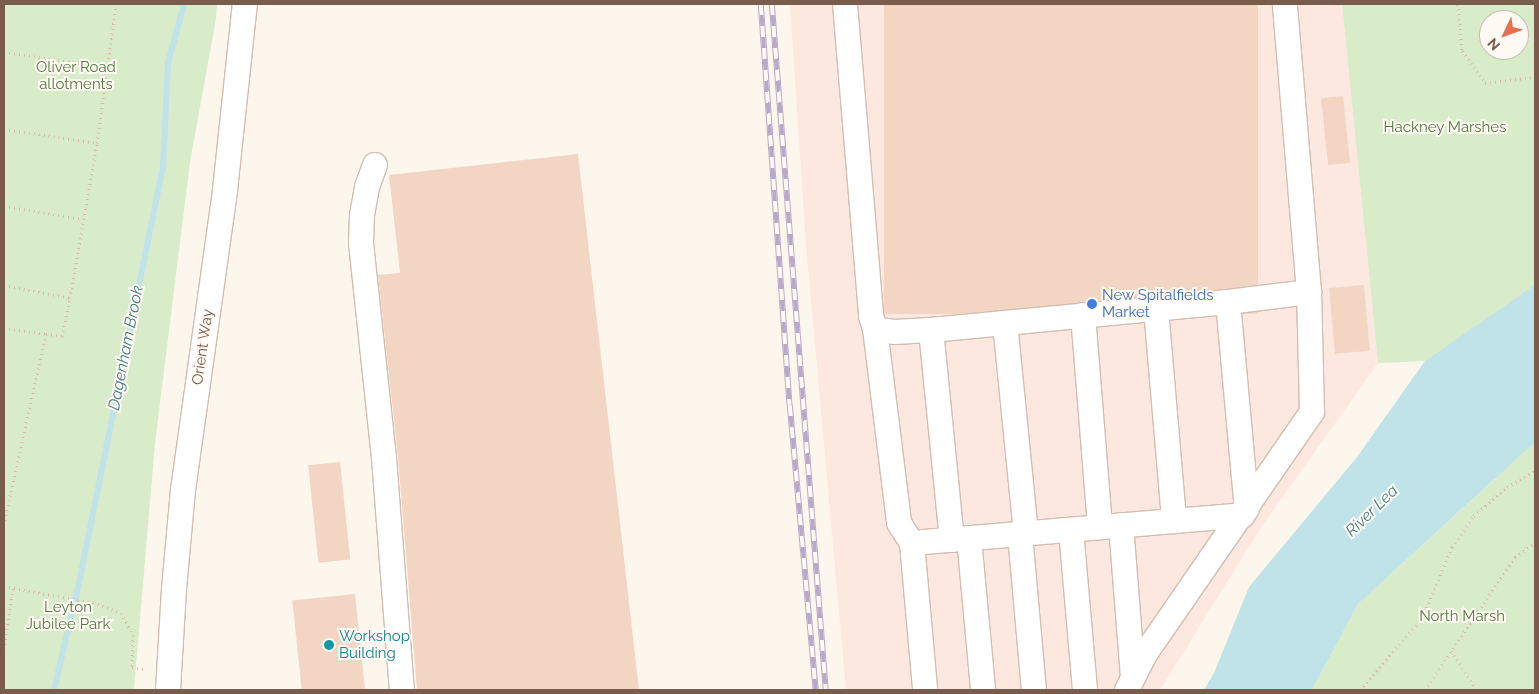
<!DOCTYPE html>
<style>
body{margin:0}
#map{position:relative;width:1539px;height:694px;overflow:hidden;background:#fdf6ec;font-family:Raleway,sans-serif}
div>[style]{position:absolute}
.commercial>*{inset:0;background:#fde8e0}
.green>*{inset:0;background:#d8ecc9}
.water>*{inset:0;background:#bfe3e8}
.stream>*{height:6px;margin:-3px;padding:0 3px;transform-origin:3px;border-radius:3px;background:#bfe3e8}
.building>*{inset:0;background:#f3d5c3;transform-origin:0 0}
.path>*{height:3px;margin-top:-1.5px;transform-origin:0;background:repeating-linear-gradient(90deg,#d9b8a5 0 1px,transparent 0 5px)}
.roads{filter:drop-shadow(1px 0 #d1beb0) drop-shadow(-1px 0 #d1beb0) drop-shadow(0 1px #d1beb0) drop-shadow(0 -1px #d1beb0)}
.minor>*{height:24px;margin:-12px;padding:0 12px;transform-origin:12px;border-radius:12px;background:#fff}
.rail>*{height:5.5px;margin-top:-2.75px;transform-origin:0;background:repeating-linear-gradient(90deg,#fffaf3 0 11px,#b9a8c9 0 22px);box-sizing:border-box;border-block:1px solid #b9a8c9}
.dots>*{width:14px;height:14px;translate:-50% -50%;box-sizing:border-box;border:2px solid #fffaf3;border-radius:50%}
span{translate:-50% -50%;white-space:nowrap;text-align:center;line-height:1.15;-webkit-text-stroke:4px #fffaf3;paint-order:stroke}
.park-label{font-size:15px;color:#537a41}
.shop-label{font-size:15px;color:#366cbe}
.left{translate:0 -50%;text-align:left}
.street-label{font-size:15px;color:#7a5c4d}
.culture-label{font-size:15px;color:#0d838f}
.water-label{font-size:16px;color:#437c86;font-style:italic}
.frame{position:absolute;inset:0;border:5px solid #7a5c4d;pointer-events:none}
.north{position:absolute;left:1479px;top:10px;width:50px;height:50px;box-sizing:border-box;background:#fffaf3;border:1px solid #cabbb1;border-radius:50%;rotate:228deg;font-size:14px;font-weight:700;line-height:20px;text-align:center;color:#7a5c4d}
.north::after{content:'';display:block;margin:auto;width:18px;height:22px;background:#e76f51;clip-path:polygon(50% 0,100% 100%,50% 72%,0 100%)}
</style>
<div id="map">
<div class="commercial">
<div style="clip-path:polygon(790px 4px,1342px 4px,1378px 363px,1262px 526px,1160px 690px,846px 690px,806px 245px)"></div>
</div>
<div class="green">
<div style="clip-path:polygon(4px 4px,217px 4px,216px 19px,190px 162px,155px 443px,134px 690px,4px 690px)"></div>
<div style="clip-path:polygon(evenodd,1342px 4px,1535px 4px,1535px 690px,1312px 690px,1358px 604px,1495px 479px,1426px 361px,1378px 363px,1342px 4px,1489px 20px,1519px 20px,1519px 50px,1489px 50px,1489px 20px)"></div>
</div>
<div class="water">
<div style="clip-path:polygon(1535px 285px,1535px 442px,1358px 604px,1312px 690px,1204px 690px,1214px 673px,1249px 587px,1357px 457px,1425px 361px)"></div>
</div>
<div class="stream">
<div style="left:54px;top:690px;width:115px;rotate:-76.9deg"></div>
<div style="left:80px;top:578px;width:419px;rotate:-78.6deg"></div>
<div style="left:163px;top:167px;width:104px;rotate:-87.2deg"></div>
<div style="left:168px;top:63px;width:61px;rotate:-74.8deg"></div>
</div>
<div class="building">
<div style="left:884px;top:4px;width:374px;height:310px"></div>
<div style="left:1343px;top:96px;width:67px;height:22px;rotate:84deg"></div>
<div style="clip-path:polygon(578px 154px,639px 690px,417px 690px,398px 457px,378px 275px,400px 273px,389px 175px)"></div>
<div style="left:1364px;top:285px;width:66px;height:35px;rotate:85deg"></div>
<div style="left:340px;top:462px;width:98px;height:32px;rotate:84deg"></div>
<div style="left:355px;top:594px;width:97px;height:63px;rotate:84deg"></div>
</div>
<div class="path">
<div style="left:1458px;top:4px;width:47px;rotate:85.1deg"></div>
<div style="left:1462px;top:51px;width:39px;rotate:54deg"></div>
<div style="left:1485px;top:83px;width:50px;rotate:-6.8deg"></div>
<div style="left:4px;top:52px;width:105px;rotate:8.2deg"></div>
<div style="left:4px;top:129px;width:94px;rotate:8.6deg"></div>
<div style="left:4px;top:206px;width:80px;rotate:9.3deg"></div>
<div style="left:4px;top:285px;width:67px;rotate:11.1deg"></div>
<div style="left:4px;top:328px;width:42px;rotate:8.1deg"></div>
<div style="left:46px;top:334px;width:194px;rotate:102.5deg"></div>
<div style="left:46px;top:334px;width:16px;rotate:7deg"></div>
<div style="left:62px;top:336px;width:39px;rotate:-78deg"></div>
<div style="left:70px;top:298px;width:157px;rotate:-80.1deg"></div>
<div style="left:97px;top:143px;width:140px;rotate:-82.2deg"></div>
<div style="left:4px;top:586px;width:91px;rotate:10.8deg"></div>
<div style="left:93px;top:602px;width:30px;rotate:21deg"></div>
<div style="left:121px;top:613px;width:25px;rotate:61deg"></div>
<div style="left:133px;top:635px;width:32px;rotate:92deg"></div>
<div style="left:132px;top:667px;width:15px;rotate:11deg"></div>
<div style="left:4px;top:649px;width:62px;rotate:-81.6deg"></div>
<div style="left:1451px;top:651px;width:47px;rotate:56.3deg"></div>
<div style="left:1360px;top:690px;width:96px;rotate:-49.2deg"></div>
<div style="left:1423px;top:617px;width:76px;rotate:-67.5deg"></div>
<div style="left:1452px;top:547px;width:38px;rotate:-55deg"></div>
<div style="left:1474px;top:516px;width:44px;rotate:-41.3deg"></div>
<div style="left:1507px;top:487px;width:32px;rotate:-30deg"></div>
<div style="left:1425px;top:690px;width:161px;rotate:-55.9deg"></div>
<div style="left:1515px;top:557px;width:24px;rotate:-35deg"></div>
</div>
<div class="roads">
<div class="minor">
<div style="left:845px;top:4px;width:313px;rotate:85.2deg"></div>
<div style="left:871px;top:316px;width:14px;rotate:73deg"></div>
<div style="left:875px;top:329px;width:195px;rotate:82.9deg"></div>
<div style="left:899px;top:523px;width:24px;rotate:57deg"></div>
<div style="left:912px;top:543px;width:148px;rotate:84.9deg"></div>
<div style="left:375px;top:165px;width:23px;rotate:110deg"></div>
<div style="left:367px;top:187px;width:28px;rotate:100deg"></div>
<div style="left:362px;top:215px;width:28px;rotate:92deg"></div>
<div style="left:361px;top:243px;width:216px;rotate:83.9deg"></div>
<div style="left:384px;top:458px;width:233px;rotate:85.6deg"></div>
<div style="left:1228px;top:302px;width:208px;rotate:84.8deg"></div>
<div style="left:1156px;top:309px;width:213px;rotate:85.1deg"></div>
<div style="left:1083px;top:315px;width:213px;rotate:85.4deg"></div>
<div style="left:1005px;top:323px;width:211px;rotate:84.3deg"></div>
<div style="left:875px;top:329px;width:19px;rotate:9deg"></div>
<div style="left:894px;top:332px;width:37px;rotate:-3deg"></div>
<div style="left:931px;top:330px;width:298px;rotate:-5.4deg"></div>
<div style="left:1228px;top:302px;width:82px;rotate:-7deg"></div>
<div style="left:931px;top:330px;width:211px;rotate:84.3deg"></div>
<div style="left:1121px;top:525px;width:153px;rotate:85.5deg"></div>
<div style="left:1071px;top:530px;width:161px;rotate:85deg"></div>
<div style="left:1020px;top:534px;width:157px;rotate:84.9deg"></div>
<div style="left:969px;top:538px;width:153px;rotate:84.7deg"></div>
<div style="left:912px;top:543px;width:332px;rotate:-4.8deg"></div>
<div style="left:168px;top:690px;width:101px;rotate:-86.6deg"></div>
<div style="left:174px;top:589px;width:99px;rotate:-84.8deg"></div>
<div style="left:183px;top:490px;width:303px;rotate:-82deg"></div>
<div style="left:225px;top:190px;width:187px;rotate:-83.9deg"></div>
<div style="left:1127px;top:690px;width:40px;rotate:-63.4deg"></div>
<div style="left:1145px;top:654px;width:294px;rotate:-55.4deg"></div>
<div style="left:1312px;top:412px;width:120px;rotate:-91.4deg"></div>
<div style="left:1309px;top:292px;width:289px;rotate:-94.8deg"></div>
</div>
</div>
<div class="rail">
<div style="left:761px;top:4px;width:402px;rotate:85.9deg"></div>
<div style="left:790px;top:405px;width:286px;rotate:84.8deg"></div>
<div style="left:772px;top:4px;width:688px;rotate:85.5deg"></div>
</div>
<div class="dots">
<div style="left:1092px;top:304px;background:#3f7fe0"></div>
<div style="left:329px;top:645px;background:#0f9aa8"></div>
</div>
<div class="park-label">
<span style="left:76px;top:76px">Oliver Road<br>allotments</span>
<span style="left:1445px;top:128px">Hackney Marshes</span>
<span style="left:68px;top:616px">Leyton<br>Jubilee Park</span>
<span style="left:1462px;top:617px">North Marsh</span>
</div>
<div class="shop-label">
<span class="left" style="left:1102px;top:304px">New Spitalfields<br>Market</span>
</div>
<div class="street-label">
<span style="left:203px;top:347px;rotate:-82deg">Orient Way</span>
</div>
<div class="culture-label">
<span class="left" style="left:339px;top:645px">Workshop<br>Building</span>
</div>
<div class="water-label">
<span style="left:126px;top:348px;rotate:-79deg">Dagenham Brook</span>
<span style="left:1372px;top:511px;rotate:-44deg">River Lea</span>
</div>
<div class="frame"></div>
<div class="north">N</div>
</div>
